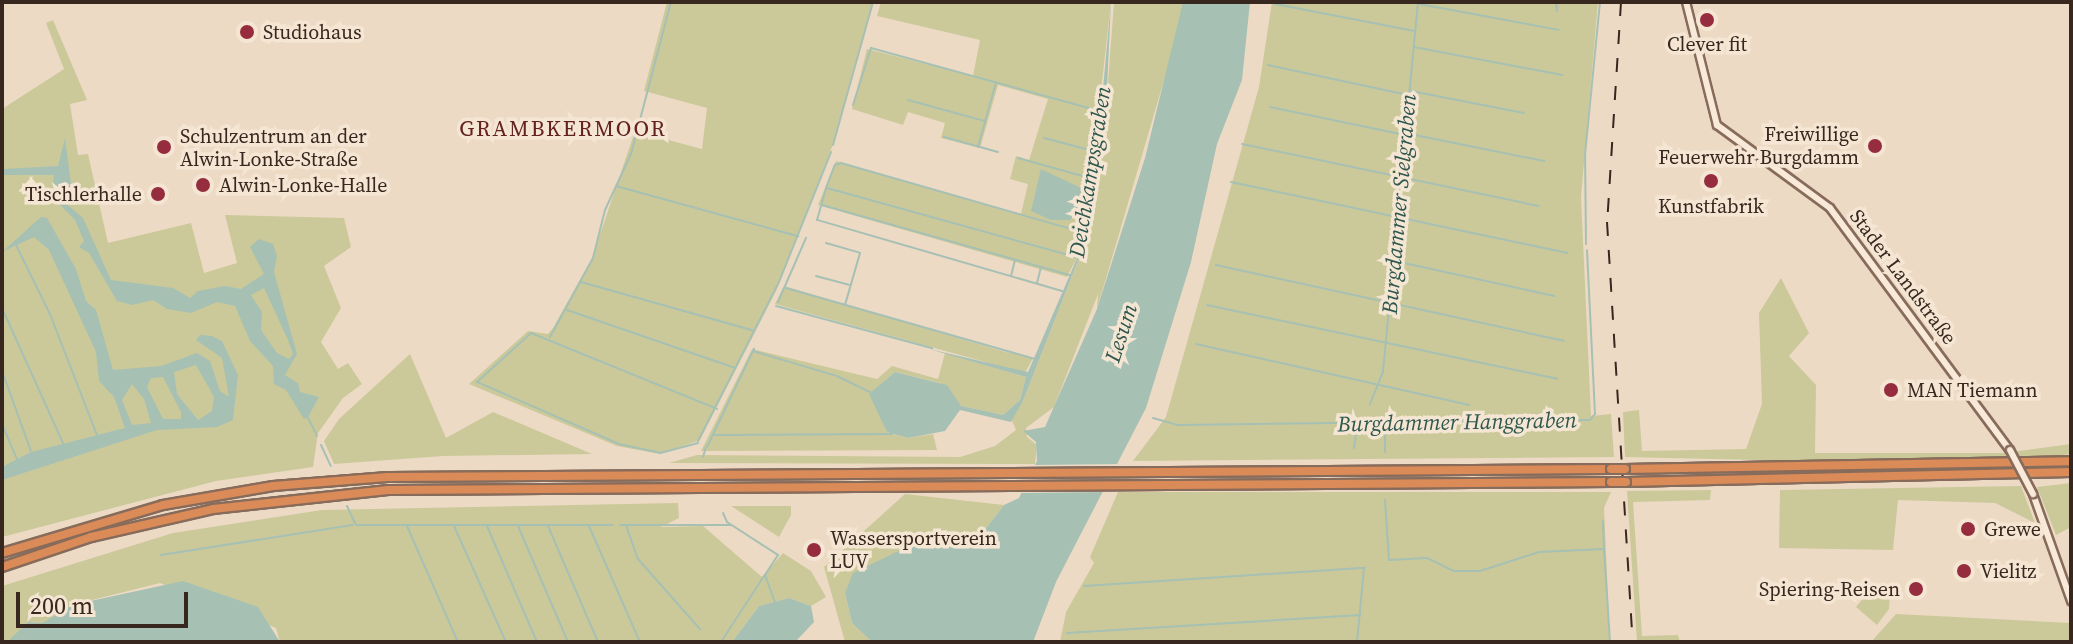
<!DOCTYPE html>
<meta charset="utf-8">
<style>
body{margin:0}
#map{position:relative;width:2073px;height:644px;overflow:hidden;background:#eddac5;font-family:"Source Serif 4",serif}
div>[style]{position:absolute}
.green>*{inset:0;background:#cbc999}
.water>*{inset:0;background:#a6c0b4}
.pier>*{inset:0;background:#eddac5}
.stream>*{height:2px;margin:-1px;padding:0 1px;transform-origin:1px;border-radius:1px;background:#a6c0b4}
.roads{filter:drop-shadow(2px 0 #876b5b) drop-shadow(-2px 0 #876b5b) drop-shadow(0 2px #876b5b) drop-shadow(0 -2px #876b5b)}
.tertiary>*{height:6px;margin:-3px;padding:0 3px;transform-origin:3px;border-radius:3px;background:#f8e9d8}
.motorway>*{height:8px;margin:-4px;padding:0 4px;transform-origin:4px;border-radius:4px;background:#da8b58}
.rail>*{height:2px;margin-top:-1px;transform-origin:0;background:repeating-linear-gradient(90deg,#38271f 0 14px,transparent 0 28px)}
.bridges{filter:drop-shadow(2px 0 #876b5b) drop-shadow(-2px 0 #876b5b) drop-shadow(0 2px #876b5b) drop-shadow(0 -2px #876b5b)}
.tertiary-bridge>*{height:6px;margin:-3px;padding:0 3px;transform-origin:3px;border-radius:3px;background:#f8e9d8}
.motorway-bridge>*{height:8px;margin:-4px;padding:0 4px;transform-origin:4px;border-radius:4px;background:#da8b58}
.dots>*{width:22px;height:22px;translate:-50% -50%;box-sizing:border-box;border:4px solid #f5e6d4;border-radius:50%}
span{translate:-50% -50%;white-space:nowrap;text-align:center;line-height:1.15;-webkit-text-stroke:7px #f5e6d4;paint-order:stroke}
.poi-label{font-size:20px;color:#38271f}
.left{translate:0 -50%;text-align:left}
.right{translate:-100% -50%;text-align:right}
.street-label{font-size:20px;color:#38271f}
.neighbourhood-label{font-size:22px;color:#63221f;letter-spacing:2px}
.water-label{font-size:22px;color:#2e574e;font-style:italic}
.frame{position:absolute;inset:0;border:4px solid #38271f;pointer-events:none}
.scale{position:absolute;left:16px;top:592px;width:172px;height:36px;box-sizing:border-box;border:4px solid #38271f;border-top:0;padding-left:10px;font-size:24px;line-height:28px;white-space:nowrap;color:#38271f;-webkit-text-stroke:6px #f5e6d4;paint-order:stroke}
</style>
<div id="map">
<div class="green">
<div style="clip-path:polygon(667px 2px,874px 2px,832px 147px,776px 291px,700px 440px,660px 454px,617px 446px,469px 384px,528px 331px,548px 334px,553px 328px,592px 258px,635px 131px,702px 149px,707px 108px,644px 91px)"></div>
<div style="clip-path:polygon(881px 2px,1111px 2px,1091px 180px,1078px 256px,1067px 277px,818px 205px,836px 161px,1021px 214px,1028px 184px,1010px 179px,1016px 156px,1029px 160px,1048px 99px,998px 85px,980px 148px,941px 138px,945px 123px,908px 112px,903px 125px,852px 109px,867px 49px,973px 76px,980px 40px,877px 16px)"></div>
<div style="clip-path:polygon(1114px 2px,1183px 2px,1184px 12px,1097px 309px,1098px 294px,1054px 407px,1026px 428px,1027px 437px,1037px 445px,1035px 464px,669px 463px,697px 455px,960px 457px,995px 446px,1016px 430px,1010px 416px,1023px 401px,1081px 253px,1106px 110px)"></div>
<div style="clip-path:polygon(1272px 2px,1598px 2px,1581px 197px,1591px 416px,1611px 414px,1614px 457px,1133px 461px,1166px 417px,1259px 87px)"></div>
<div style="clip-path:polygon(53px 20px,87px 100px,70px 104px,78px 155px,88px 154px,108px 243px,191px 223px,204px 273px,237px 263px,225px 215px,344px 218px,351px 247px,324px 266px,341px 308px,321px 342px,338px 369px,348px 363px,362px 384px,343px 398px,318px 433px,313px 467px,216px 481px,2px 537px,2px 109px,64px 69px,46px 23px)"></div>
<div style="clip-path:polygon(1781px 278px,1809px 333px,1789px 356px,1816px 385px,1815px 453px,2003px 453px,2071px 444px,2071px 454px,2024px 459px,1799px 461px,1625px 457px,1623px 412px,1639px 410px,1642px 451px,1746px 449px,1762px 404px,1759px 313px)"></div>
<div style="clip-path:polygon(784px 286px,1005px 352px,1033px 358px,1025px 373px,775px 304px)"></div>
<div style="clip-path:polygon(752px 349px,877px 379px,892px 366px,938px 379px,945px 353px,1026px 377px,1020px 400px,1003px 415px,961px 406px,940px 383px,895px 372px,872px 392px,887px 432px,908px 438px,933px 434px,937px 450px,701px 451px)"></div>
<div style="clip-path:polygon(410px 354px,446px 438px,493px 412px,592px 454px,443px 456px,334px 464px,324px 441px,339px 419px)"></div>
<div style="clip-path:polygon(2071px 483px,2071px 527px,2056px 535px,2037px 487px)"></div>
<div style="clip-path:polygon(2021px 486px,2035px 523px,1995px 503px,1898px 500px,1893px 550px,1779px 548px,1780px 490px)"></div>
<div style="clip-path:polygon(1711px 490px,1710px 500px,1633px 502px,1642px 636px,1678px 635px,1680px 642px,1637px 642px,1627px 491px)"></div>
<div style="clip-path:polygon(1118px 492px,1611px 492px,1604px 508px,1610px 642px,1060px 642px,1066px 612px,1094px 563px,1090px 557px)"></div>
<div style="clip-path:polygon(905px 494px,1004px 505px,980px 536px,950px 545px,915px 543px,845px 593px,852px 623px,872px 642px,845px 642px,824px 567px)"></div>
<div style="clip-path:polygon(678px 503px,679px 518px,661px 527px,703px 526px,762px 577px,783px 553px,811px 571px,826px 597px,811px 606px,789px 598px,759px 606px,732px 642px,280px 642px,276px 628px,160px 583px,72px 605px,42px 623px,28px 622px,14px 639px,2px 642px,2px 586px,173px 533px,322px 510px)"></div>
<div style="clip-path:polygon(731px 506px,791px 506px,791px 515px,779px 537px)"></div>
<div style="clip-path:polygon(1874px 585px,1890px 595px,1889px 609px,1877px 625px,1856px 607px)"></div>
<div style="clip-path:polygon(1896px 614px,2071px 623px,2071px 642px,1871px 642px)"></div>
</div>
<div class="water">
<div style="clip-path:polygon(1111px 2px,1106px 110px,1081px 253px,1023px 401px,1011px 422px,960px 410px,945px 431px,908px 438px,887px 432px,869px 394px,895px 372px,947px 385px,961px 406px,985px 411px,1003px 415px,1020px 400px,1026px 377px,929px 349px,1028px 372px,1078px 256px,1101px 110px)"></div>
<div style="clip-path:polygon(1183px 2px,1250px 2px,1242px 80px,1217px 144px,1191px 262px,1146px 408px,1056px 582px,1033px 642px,872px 642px,852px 623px,845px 593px,853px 573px,915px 543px,950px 545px,980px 536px,1004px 505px,1019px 498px,1037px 461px,1036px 442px,1023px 431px,1045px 427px,1097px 309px,1145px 158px)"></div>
<div style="clip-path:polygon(evenodd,65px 138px,72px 191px,64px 202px,83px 218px,111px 280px,173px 288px,190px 298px,198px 291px,225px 286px,241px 289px,264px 274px,250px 247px,259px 239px,273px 244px,277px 256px,274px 272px,297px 354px,285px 375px,298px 383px,300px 392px,319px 397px,308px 417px,304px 419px,286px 390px,274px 384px,273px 366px,250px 341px,235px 306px,217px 302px,191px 313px,167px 309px,153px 300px,132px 305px,117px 301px,89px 253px,79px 247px,84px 241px,75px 220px,58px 203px,61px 188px,53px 185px,54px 175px,2px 175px,2px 169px,58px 166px,65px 138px,264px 288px,288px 340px,293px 354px,289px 359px,277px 353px,261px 330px,262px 312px,251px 295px,264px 288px)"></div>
<div style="clip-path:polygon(1041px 169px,1081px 188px,1079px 209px,1070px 220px,1051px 220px,1031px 211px)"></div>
<div style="clip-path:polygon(evenodd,41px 217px,47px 218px,76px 269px,86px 301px,96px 310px,113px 370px,161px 366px,197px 353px,210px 361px,220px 391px,229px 397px,222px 358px,196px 340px,200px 335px,212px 336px,222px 341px,238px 375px,233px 420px,217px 427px,157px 430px,2px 480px,2px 467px,31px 452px,125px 428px,114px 397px,99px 381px,96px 352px,49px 250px,34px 237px,2px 252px,41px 217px,196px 365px,214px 397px,212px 411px,198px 420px,177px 394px,174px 372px,196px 365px,41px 217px,163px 377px,181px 412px,181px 419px,163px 419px,147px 387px,151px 378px,163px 377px,41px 217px,132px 384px,144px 399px,151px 423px,132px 425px,122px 400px,132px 384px)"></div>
<div style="clip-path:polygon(183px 581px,258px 607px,280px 642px,7px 642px,28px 622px,42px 623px,72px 605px)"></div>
<div style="clip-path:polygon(789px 598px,811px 606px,814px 622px,797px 640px,732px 642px,759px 606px)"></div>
</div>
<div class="pier">
<div style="clip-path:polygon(1121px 464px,1107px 492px,1021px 493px,1034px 465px)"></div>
</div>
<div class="stream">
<div style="left:1556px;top:2px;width:9px;rotate:84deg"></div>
<div style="left:1275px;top:4px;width:142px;rotate:11deg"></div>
<div style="left:1419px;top:4px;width:142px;rotate:10.5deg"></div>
<div style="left:1414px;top:47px;width:151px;rotate:10.7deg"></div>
<div style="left:1268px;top:65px;width:143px;rotate:12.1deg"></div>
<div style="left:1411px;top:91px;width:115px;rotate:11deg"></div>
<div style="left:908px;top:100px;width:80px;rotate:15.3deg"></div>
<div style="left:853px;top:105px;width:60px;rotate:-72.5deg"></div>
<div style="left:871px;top:48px;width:238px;rotate:15.4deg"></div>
<div style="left:1270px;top:107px;width:138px;rotate:11.7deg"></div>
<div style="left:1405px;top:133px;width:142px;rotate:11.4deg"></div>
<div style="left:944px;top:137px;width:56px;rotate:15.5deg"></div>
<div style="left:1044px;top:138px;width:55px;rotate:14.8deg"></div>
<div style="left:1242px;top:144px;width:303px;rotate:11.8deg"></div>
<div style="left:833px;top:145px;width:148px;rotate:-74.4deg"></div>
<div style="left:978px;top:147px;width:67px;rotate:-74.5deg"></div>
<div style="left:1018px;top:158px;width:78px;rotate:15.6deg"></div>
<div style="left:1231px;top:182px;width:344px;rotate:11.9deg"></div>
<div style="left:616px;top:186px;width:189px;rotate:15.4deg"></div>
<div style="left:827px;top:188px;width:262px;rotate:15.5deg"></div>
<div style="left:822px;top:205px;width:258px;rotate:15.8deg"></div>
<div style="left:826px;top:243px;width:35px;rotate:16deg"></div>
<div style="left:860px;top:253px;width:54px;rotate:106.1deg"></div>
<div style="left:1586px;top:244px;width:89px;rotate:-90.6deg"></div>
<div style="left:1585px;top:155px;width:154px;rotate:-84.4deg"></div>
<div style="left:16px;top:245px;width:77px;rotate:63.8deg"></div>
<div style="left:50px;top:314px;width:133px;rotate:68.8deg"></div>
<div style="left:1395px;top:261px;width:163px;rotate:12.4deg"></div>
<div style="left:1216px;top:265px;width:356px;rotate:12.3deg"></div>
<div style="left:816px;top:276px;width:34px;rotate:15deg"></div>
<div style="left:1011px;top:276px;width:16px;rotate:-76deg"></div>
<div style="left:581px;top:282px;width:178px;rotate:15.7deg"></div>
<div style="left:1037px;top:283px;width:16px;rotate:-76deg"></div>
<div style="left:786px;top:288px;width:259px;rotate:15.9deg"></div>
<div style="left:1062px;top:291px;width:255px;rotate:-163.8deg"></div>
<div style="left:817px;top:220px;width:33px;rotate:-74deg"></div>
<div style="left:826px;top:188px;width:25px;rotate:-69deg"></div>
<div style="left:835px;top:165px;width:6px;rotate:-18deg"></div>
<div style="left:841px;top:163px;width:250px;rotate:16deg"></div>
<div style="left:778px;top:302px;width:70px;rotate:-66.4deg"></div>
<div style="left:1207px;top:305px;width:358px;rotate:11.9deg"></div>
<div style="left:776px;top:306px;width:162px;rotate:15.1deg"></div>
<div style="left:2px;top:308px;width:150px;rotate:65.7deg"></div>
<div style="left:567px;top:310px;width:178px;rotate:19deg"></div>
<div style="left:550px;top:337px;width:90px;rotate:-61.4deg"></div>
<div style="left:593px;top:258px;width:49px;rotate:-76deg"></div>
<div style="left:605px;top:210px;width:62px;rotate:-65.1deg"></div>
<div style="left:631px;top:154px;width:157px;rotate:-75.3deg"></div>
<div style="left:1196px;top:344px;width:280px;rotate:12.6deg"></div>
<div style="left:753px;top:351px;width:88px;rotate:16.6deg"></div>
<div style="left:837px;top:376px;width:39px;rotate:26deg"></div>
<div style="left:2px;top:371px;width:85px;rotate:70.1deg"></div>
<div style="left:1370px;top:404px;width:35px;rotate:-68deg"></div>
<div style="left:1383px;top:372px;width:372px;rotate:-84.6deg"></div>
<div style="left:307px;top:416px;width:22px;rotate:63deg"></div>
<div style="left:1153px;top:418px;width:25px;rotate:16deg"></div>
<div style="left:1177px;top:425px;width:413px;rotate:-0.7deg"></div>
<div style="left:1590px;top:420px;width:8px;rotate:-50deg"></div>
<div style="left:1595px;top:414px;width:164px;rotate:-92.8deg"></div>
<div style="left:2px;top:424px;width:38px;rotate:67deg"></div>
<div style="left:713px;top:435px;width:179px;rotate:-0.3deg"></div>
<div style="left:698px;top:441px;width:178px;rotate:-63deg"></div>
<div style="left:779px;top:282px;width:140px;rotate:-68.2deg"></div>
<div style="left:698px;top:443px;width:38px;rotate:165deg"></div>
<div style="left:661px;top:453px;width:43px;rotate:-167.9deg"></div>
<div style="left:619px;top:444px;width:155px;rotate:-156.4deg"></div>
<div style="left:477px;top:382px;width:73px;rotate:-42.2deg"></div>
<div style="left:531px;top:333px;width:201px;rotate:22.2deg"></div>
<div style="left:321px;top:445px;width:23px;rotate:65deg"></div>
<div style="left:707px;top:447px;width:109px;rotate:-64.4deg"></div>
<div style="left:1354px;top:448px;width:14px;rotate:-82deg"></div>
<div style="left:1385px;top:452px;width:31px;rotate:-90deg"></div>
<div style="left:703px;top:457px;width:10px;rotate:-73deg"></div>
<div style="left:1385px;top:500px;width:60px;rotate:86.2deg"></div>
<div style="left:1389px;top:560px;width:38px;rotate:-3deg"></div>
<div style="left:1427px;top:558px;width:30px;rotate:26deg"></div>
<div style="left:1454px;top:571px;width:26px"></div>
<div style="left:1480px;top:571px;width:62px;rotate:-17.9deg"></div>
<div style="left:1539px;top:552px;width:65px;rotate:-2.6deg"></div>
<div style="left:1604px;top:549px;width:93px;rotate:86.3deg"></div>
<div style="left:347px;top:506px;width:21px;rotate:65deg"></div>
<div style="left:356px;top:525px;width:257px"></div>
<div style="left:723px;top:513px;width:10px;rotate:66deg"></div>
<div style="left:727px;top:522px;width:61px;rotate:32.9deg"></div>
<div style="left:778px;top:555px;width:24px;rotate:123deg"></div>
<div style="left:765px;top:575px;width:29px;rotate:70deg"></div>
<div style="left:1603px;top:521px;width:27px;rotate:88deg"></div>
<div style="left:620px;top:525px;width:111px"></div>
<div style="left:626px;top:525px;width:36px;rotate:71deg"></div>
<div style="left:638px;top:559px;width:94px;rotate:48.5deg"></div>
<div style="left:407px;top:526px;width:127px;rotate:66.3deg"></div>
<div style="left:454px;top:526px;width:127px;rotate:65.9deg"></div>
<div style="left:487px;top:526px;width:126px;rotate:66.7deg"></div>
<div style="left:518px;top:526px;width:126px;rotate:66.7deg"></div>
<div style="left:548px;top:526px;width:126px;rotate:66.7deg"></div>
<div style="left:589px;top:526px;width:127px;rotate:66.3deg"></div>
<div style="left:161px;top:555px;width:194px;rotate:-8.9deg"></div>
<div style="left:1084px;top:586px;width:281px;rotate:-3.7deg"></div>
<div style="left:1364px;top:568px;width:74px;rotate:95.4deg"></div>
<div style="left:1067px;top:633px;width:294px;rotate:-3.5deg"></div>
<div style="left:721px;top:642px;width:79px;rotate:-56.9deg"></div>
</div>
<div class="roads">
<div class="tertiary">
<div style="left:1686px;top:2px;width:127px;rotate:75.9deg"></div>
<div style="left:1717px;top:125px;width:140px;rotate:36.3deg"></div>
<div style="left:1830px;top:208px;width:302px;rotate:53.4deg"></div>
<div style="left:2033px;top:494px;width:114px;rotate:70.4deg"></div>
</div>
<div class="motorway">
<div style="left:1625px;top:469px;width:446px;rotate:-1deg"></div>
<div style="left:1626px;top:482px;width:445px;rotate:-1.3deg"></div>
<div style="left:2px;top:553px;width:168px;rotate:-16.6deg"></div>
<div style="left:163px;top:505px;width:112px;rotate:-9.8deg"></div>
<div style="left:273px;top:486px;width:115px;rotate:-4.5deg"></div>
<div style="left:388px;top:477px;width:1223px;rotate:-0.37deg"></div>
<div style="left:2px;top:567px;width:94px;rotate:-18.6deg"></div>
<div style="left:91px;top:537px;width:125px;rotate:-12.9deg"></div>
<div style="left:213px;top:509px;width:176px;rotate:-6.2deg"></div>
<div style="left:388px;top:490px;width:1223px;rotate:-0.37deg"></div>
</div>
</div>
<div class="rail">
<div style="left:1621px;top:2px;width:220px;rotate:93.6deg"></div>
<div style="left:1607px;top:222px;width:421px;rotate:86.5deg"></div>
</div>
<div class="bridges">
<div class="tertiary-bridge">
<div style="left:2010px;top:450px;width:50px;rotate:62.4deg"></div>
</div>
<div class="motorway-bridge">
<div style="left:1611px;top:469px;width:14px"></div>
<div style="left:1611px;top:482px;width:15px"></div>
</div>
</div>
<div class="dots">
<div style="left:1707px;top:20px;background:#952d3f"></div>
<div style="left:247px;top:32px;background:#952d3f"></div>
<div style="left:1875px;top:146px;background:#952d3f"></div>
<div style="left:164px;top:147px;background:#952d3f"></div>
<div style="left:1711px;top:181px;background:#952d3f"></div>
<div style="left:203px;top:185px;background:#952d3f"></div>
<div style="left:158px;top:194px;background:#952d3f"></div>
<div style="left:1891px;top:390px;background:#952d3f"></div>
<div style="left:1968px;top:529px;background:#952d3f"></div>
<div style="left:814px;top:550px;background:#952d3f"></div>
<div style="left:1964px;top:571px;background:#952d3f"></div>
<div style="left:1916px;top:589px;background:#952d3f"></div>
</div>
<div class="poi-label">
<span class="left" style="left:263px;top:32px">Studiohaus</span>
<span style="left:1707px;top:44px">Clever fit</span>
<span class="right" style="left:1859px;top:146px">Freiwillige<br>Feuerwehr Burgdamm</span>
<span class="left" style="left:180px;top:148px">Schulzentrum an der<br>Alwin-Lonke-Straße</span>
<span class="left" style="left:219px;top:185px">Alwin-Lonke-Halle</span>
<span class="right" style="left:142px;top:194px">Tischlerhalle</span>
<span style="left:1711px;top:206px">Kunstfabrik</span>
<span class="left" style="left:1907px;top:390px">MAN Tiemann</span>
<span class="left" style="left:1984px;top:529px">Grewe</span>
<span class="left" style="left:830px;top:550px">Wassersportverein<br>LUV</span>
<span class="left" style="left:1980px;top:571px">Vielitz</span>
<span class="right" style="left:1900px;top:589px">Spiering-Reisen</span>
</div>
<div class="street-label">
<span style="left:1903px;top:277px;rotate:53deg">Stader Landstraße</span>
</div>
<div class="neighbourhood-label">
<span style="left:563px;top:129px">GRAMBKERMOOR</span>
</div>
<div class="water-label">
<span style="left:1090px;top:172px;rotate:-81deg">Deichkampsgraben</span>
<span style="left:1399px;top:204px;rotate:-85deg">Burgdammer Sielgraben</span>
<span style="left:1121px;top:333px;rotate:-72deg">Lesum</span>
<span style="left:1457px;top:422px;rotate:-1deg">Burgdammer Hanggraben</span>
</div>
<div class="frame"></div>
<div class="scale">200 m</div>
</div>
